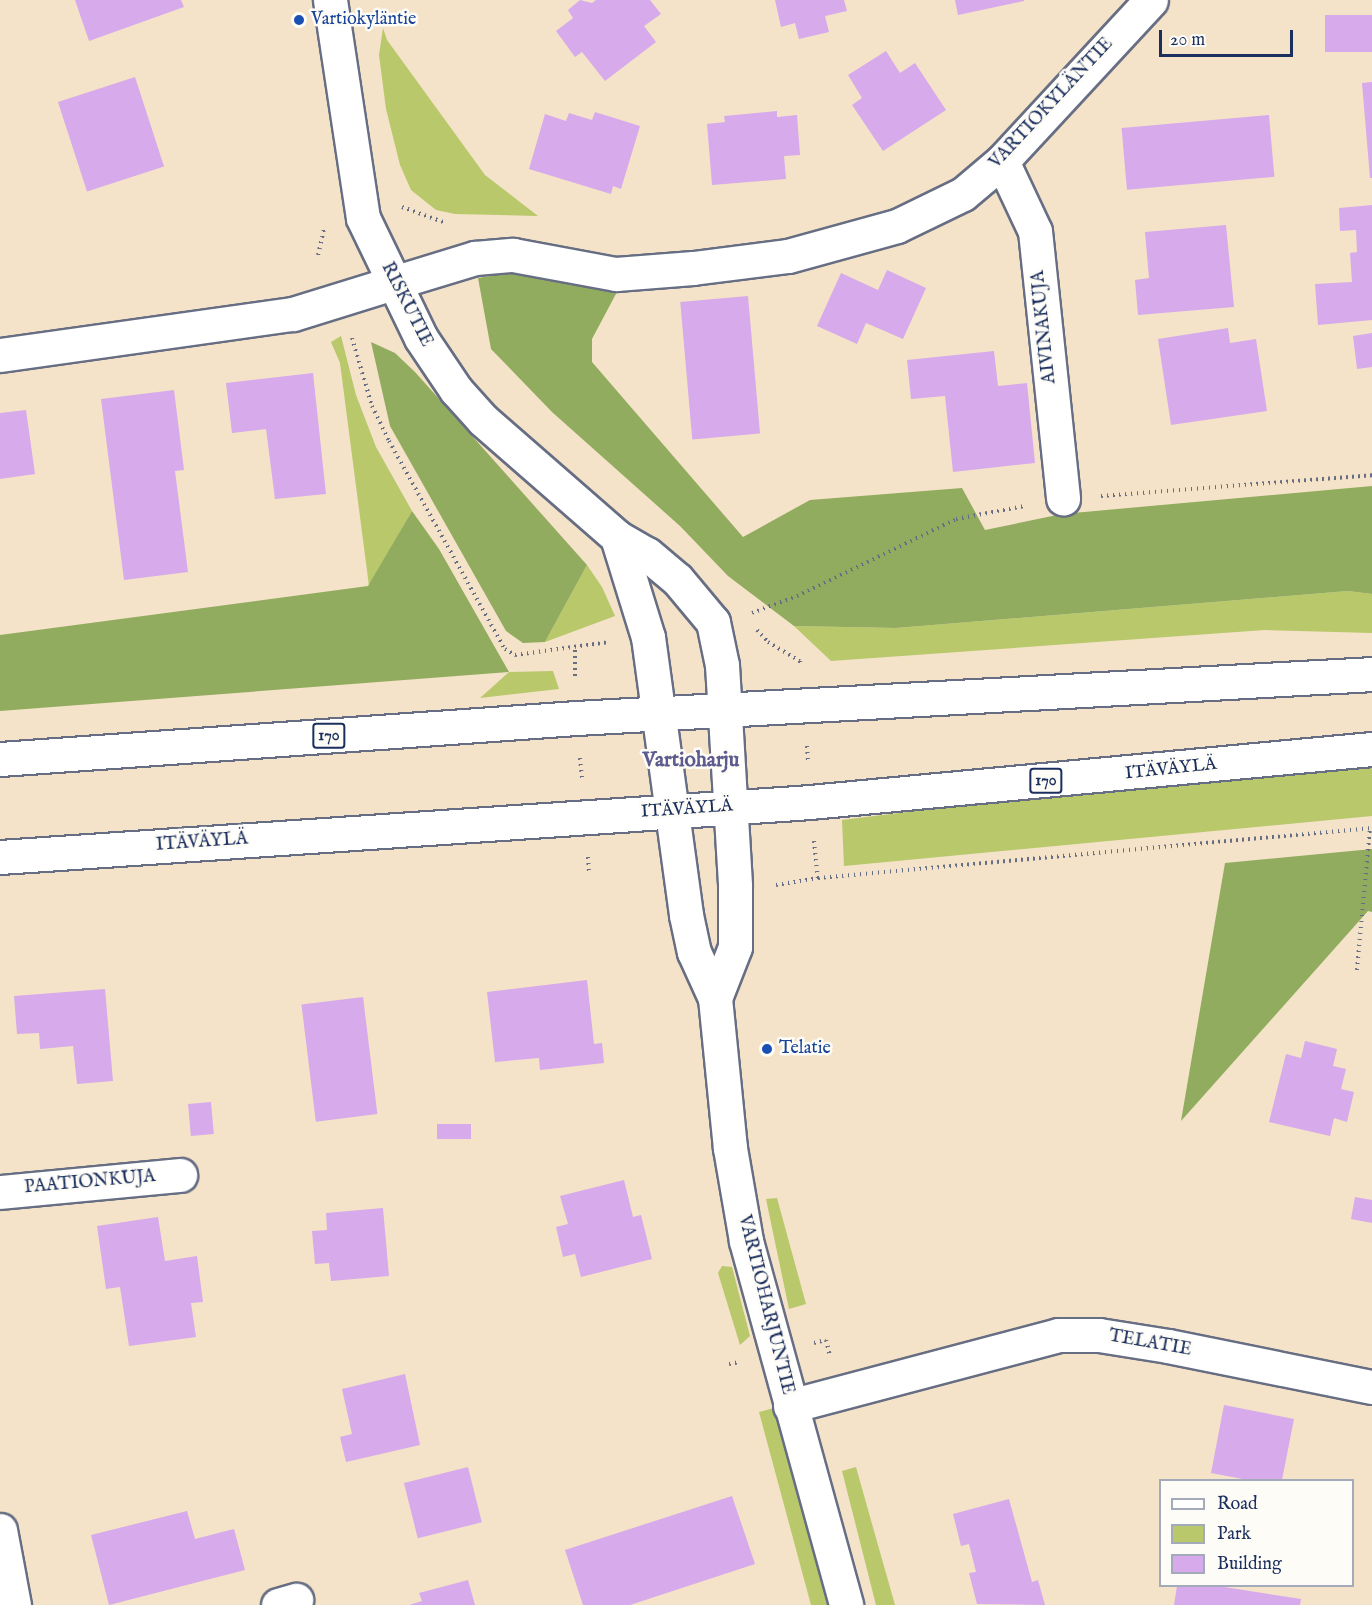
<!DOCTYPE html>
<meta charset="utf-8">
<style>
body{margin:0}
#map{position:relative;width:1372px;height:1605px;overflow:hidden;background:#f4e3c8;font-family:"IM FELL English",serif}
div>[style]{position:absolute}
.green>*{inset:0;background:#b8c86b}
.forest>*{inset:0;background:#92ac5f}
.building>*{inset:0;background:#d6aaeb;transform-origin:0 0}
.path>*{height:4px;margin-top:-2px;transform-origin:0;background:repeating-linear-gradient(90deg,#676e83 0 1.5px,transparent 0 6px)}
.roads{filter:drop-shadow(2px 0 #676e83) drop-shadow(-2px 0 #676e83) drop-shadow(0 2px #676e83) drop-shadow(0 -2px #676e83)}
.street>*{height:33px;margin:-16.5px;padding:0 16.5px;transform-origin:16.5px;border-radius:16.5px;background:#fff}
.secondary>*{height:33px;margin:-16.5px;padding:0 16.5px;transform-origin:16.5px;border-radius:16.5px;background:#fff}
.primary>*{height:33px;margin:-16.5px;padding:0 16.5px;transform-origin:16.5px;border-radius:16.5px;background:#fff}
.dots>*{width:16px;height:16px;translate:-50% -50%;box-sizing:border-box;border:3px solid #fdfcf7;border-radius:50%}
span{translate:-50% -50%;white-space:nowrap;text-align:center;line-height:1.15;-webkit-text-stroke:5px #fdfcf7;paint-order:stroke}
.shield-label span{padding:2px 4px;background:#fdfcf7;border:2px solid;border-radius:4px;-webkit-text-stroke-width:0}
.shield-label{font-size:16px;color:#1b2f5e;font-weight:700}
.transit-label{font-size:18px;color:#164399}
.left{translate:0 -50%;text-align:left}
.street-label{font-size:18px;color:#1b2f5e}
.quarter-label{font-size:21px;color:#5c5a8f;font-weight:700}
.legend{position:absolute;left:1159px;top:1479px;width:195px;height:108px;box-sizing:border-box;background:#fdfcf7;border:2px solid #a3aaba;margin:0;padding:8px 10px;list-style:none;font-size:18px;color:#1b2f5e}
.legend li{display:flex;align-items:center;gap:12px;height:30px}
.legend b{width:30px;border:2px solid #a3aaba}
.scale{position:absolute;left:1159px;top:30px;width:134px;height:27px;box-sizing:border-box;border:3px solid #1b2f5e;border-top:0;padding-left:8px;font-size:18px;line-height:21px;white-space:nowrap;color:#1b2f5e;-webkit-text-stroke:4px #fdfcf7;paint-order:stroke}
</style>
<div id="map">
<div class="green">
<div style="clip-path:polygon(383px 28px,387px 40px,485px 175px,538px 216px,455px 214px,436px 210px,411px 190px,400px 165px,386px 109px,379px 55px)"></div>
<div style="clip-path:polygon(341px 336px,356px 395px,376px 447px,412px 511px,369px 586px,340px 363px,331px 342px)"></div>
<div style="clip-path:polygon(587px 565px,602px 587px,615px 616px,545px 642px)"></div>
<div style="clip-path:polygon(1348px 591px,1372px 594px,1372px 633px,1265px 630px,831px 661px,794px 626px,896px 628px)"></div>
<div style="clip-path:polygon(553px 671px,559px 689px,480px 698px,509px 672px)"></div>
<div style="clip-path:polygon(1372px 763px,1372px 816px,844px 866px,842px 820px,1077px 791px)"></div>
<div style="clip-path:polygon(777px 1198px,806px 1304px,789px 1309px,766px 1199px)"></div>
<div style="clip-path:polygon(722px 1266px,732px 1267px,750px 1336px,740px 1345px,718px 1273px)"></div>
<div style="clip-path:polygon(774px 1408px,802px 1505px,828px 1605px,811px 1605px,759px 1412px)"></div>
<div style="clip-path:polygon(856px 1467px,876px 1538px,895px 1605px,876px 1605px,842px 1471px)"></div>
</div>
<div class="forest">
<div style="clip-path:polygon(513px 272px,618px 290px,592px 339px,592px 362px,743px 537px,810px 500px,962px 488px,985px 530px,1062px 514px,1372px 486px,1372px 594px,1348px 591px,896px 628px,794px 626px,728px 576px,680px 526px,552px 412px,491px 349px,478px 278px)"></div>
<div style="clip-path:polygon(371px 342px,395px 353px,415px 372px,587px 565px,545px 642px,523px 643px,506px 631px,390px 426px)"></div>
<div style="clip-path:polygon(412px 511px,439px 549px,509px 672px,0 711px,0 635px,368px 586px)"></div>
<div style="clip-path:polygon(1372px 849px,1372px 912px,1368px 911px,1181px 1121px,1225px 863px)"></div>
</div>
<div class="building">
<div style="clip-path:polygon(75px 0,181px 0,184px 7px,89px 41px)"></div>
<div style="clip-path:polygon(580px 0,592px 3px,596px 0,650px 0,661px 14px,644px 26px,656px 42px,605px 81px,582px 52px,575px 57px,556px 31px,573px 18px,568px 10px)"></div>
<div style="clip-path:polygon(775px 0,844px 0,847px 11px,825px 16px,829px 32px,799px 39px,795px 23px,781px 27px)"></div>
<div style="clip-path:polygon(955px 0,1024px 0,1024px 1px,958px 15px)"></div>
<div style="left:1372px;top:15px;width:37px;height:47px;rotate:90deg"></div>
<div style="clip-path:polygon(886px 51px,900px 73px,915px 63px,946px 110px,883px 151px,852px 105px,862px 98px,848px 75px)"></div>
<div style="left:135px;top:77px;width:94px;height:81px;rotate:72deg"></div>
<div style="clip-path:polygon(1372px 82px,1372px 178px,1370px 178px,1362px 83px)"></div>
<div style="clip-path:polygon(777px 111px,777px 117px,797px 115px,800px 155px,784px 156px,786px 179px,712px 185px,707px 124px,725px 122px,724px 116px)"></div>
<div style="clip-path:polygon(595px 112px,640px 126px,621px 189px,613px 186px,611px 194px,529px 169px,545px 114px,566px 121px,569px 113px,592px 120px)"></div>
<div style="left:1269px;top:115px;width:62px;height:148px;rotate:85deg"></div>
<div style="clip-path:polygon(1372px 205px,1372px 320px,1318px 325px,1315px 284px,1352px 282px,1350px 253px,1357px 252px,1356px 230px,1340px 231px,1339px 208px)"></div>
<div style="clip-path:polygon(1226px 225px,1234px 307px,1138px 315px,1135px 280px,1149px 278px,1145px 232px)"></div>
<div style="clip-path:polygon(887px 270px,926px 288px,903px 339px,866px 323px,857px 344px,817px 326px,841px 273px,878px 290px)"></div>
<div style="left:748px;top:296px;width:138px;height:68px;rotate:85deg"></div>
<div style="clip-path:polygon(1228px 328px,1230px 343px,1256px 339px,1267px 411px,1171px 425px,1158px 339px)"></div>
<div style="clip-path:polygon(1372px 333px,1372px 367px,1357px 369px,1353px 336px)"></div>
<div style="clip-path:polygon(994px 351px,998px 386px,1027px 383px,1035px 463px,953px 472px,945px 396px,911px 399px,907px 360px)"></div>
<div style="clip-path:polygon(313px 373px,326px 494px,275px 499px,266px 429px,232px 433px,226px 383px)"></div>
<div style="clip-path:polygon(174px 390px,184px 470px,175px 471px,188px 572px,124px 580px,101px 399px)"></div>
<div style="clip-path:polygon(26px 410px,35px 474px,0 479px,0 413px)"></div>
<div style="clip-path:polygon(587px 980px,594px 1044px,602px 1043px,604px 1063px,540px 1070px,539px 1058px,495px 1062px,487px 992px)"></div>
<div style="clip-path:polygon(105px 989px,113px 1081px,77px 1084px,73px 1046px,40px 1049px,39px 1033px,17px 1034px,14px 996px)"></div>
<div style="left:363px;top:997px;width:118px;height:62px;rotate:83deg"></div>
<div style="clip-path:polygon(1305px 1041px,1337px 1049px,1333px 1066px,1346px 1069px,1341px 1089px,1354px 1092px,1347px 1122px,1334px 1118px,1330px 1136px,1269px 1122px,1286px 1054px,1301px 1058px)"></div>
<div style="left:211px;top:1102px;width:32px;height:23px;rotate:85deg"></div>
<div style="left:437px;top:1124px;width:34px;height:15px"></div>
<div style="clip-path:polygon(624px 1180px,633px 1217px,641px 1215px,652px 1259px,581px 1277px,575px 1254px,563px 1257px,556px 1227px,568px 1224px,560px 1196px)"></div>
<div style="clip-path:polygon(1355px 1197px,1372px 1200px,1372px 1223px,1351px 1219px)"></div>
<div style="clip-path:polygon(383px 1208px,389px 1276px,331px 1281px,329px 1263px,315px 1264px,312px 1231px,327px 1230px,326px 1213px)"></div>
<div style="clip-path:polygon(158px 1217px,165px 1261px,197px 1256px,203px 1302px,191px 1303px,196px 1337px,129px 1346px,120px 1287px,106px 1289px,97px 1226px)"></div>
<div style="clip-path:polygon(405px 1374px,420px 1445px,346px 1462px,340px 1437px,352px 1434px,342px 1389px)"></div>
<div style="clip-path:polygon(1224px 1405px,1294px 1419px,1282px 1480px,1248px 1480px,1211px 1473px)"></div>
<div style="left:468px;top:1467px;width:57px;height:66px;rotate:76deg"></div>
<div style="clip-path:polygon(732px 1496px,755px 1564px,630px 1605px,583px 1605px,565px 1550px)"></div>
<div style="clip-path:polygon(1009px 1499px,1032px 1582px,1038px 1580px,1045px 1605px,977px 1604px,969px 1573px,976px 1572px,969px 1544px,961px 1546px,953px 1514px)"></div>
<div style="clip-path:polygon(187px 1511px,195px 1539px,234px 1529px,245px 1570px,109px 1605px,91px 1535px)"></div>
<div style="clip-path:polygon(468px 1580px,475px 1605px,409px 1605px,422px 1601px,419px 1593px)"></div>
<div style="clip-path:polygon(1177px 1586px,1218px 1586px,1301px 1599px,1300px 1605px,1174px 1605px)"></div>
</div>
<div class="path">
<div style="left:402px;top:207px;width:47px;rotate:20deg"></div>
<div style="left:318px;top:255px;width:26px;rotate:-77deg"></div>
<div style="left:352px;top:338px;width:71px;rotate:73.6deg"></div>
<div style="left:372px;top:406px;width:39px;rotate:64deg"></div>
<div style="left:389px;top:441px;width:238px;rotate:60.9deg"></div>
<div style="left:505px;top:649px;width:12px;rotate:31deg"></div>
<div style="left:515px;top:655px;width:95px;rotate:-7.9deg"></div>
<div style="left:1101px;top:496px;width:272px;rotate:-4.4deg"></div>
<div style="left:752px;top:613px;width:48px;rotate:-20.7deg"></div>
<div style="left:797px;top:596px;width:177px;rotate:-25.8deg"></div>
<div style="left:956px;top:519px;width:70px;rotate:-10.7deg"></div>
<div style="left:757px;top:630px;width:16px;rotate:47deg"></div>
<div style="left:768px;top:642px;width:37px;rotate:31deg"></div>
<div style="left:800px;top:661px;width:5px;rotate:79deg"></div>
<div style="left:575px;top:650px;width:29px;rotate:90deg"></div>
<div style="left:807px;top:746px;width:16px;rotate:86deg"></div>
<div style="left:580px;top:758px;width:20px;rotate:84deg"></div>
<div style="left:814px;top:841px;width:37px;rotate:84deg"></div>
<div style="left:588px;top:857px;width:16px;rotate:86deg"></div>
<div style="left:776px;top:885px;width:43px;rotate:-9.5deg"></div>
<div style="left:818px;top:878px;width:556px;rotate:-5.16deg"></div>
<div style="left:1357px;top:970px;width:143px;rotate:-84.8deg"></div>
<div style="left:814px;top:1343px;width:12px;rotate:-14deg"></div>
<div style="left:826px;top:1340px;width:16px;rotate:76deg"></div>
<div style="left:729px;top:1364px;width:11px;rotate:-10deg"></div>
</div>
<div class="roads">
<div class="street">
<div style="left:1002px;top:161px;width:77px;rotate:64.8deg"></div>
<div style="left:1035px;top:231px;width:269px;rotate:84deg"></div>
<div style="left:393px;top:283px;width:86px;rotate:-17deg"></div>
<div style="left:475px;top:258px;width:38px;rotate:-5deg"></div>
<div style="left:513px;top:255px;width:105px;rotate:10.5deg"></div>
<div style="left:616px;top:274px;width:77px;rotate:-4.5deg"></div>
<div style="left:693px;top:268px;width:96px;rotate:-7.2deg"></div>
<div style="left:788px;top:256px;width:113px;rotate:-15.4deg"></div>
<div style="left:897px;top:226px;width:73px;rotate:-25.9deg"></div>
<div style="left:963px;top:194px;width:51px;rotate:-40.2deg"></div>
<div style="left:1002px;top:161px;width:219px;rotate:-47.2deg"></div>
<div style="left:0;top:1192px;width:181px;rotate:-5.4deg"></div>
<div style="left:790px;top:1406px;width:277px;rotate:-14.8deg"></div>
<div style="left:1058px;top:1335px;width:41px"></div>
<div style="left:1099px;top:1335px;width:70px;rotate:9.1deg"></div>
<div style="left:1168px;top:1346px;width:208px;rotate:11.4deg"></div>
<div style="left:0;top:1530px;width:76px;rotate:79.4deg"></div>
<div style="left:278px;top:1605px;width:19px;rotate:-16deg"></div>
</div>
<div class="secondary">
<div style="left:330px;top:0;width:220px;rotate:81.4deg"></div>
<div style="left:363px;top:218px;width:133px;rotate:64.2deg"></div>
<div style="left:421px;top:338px;width:63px;rotate:56.1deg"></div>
<div style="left:456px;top:390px;width:40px;rotate:48deg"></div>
<div style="left:483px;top:420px;width:178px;rotate:41.1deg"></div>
<div style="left:617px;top:537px;width:34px;rotate:30deg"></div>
<div style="left:647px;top:554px;width:39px;rotate:40deg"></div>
<div style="left:677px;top:579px;width:56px;rotate:50.1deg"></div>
<div style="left:713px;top:622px;width:44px;rotate:78.2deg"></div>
<div style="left:722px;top:665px;width:221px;rotate:86.6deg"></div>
<div style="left:735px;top:886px;width:61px;rotate:90deg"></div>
<div style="left:735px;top:947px;width:55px;rotate:111.4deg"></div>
<div style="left:0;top:355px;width:296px;rotate:-8deg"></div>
<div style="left:293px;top:314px;width:105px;rotate:-17.2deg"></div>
<div style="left:617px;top:537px;width:105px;rotate:72.8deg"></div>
<div style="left:648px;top:637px;width:281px;rotate:82.2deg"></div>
<div style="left:686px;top:915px;width:38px;rotate:78deg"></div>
<div style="left:694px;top:952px;width:51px;rotate:65.5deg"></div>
<div style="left:715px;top:998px;width:151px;rotate:84.3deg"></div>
<div style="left:730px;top:1148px;width:94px;rotate:80.2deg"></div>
<div style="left:746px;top:1241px;width:377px;rotate:74.6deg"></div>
</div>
<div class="primary">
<div style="left:0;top:759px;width:577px;rotate:-4.07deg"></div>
<div style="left:576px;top:718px;width:797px;rotate:-3.16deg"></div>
<div style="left:0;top:857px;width:812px;rotate:-3.88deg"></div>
<div style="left:810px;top:802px;width:564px;rotate:-5.39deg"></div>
</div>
</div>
<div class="dots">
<div style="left:299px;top:20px;background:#1a4fb4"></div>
<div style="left:767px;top:1049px;background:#1a4fb4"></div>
</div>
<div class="shield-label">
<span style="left:329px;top:736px">170</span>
<span style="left:1046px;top:781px">170</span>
</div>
<div class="transit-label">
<span class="left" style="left:311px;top:20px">Vartiokyläntie</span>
<span class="left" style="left:779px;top:1049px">Telatie</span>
</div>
<div class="street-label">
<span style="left:1052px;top:104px;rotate:-47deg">VARTIOKYLÄNTIE</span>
<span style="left:406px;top:305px;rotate:63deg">RISKUTIE</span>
<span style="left:1045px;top:327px;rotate:-96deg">AIVINAKUJA</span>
<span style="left:1171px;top:770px;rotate:-6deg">ITÄVÄYLÄ</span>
<span style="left:687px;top:810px;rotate:-4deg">ITÄVÄYLÄ</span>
<span style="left:202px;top:843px;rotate:-4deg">ITÄVÄYLÄ</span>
<span style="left:90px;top:1183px;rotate:-5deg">PAATIONKUJA</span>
<span style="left:765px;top:1305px;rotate:76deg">VARTIOHARJUNTIE</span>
<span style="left:1150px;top:1344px;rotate:10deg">TELATIE</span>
</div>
<div class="quarter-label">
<span style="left:691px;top:761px">Vartioharju</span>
</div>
<ul class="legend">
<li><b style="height:8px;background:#fff"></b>Road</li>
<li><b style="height:16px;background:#b8c86b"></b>Park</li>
<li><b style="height:16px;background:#d6aaeb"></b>Building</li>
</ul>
<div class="scale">20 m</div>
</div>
